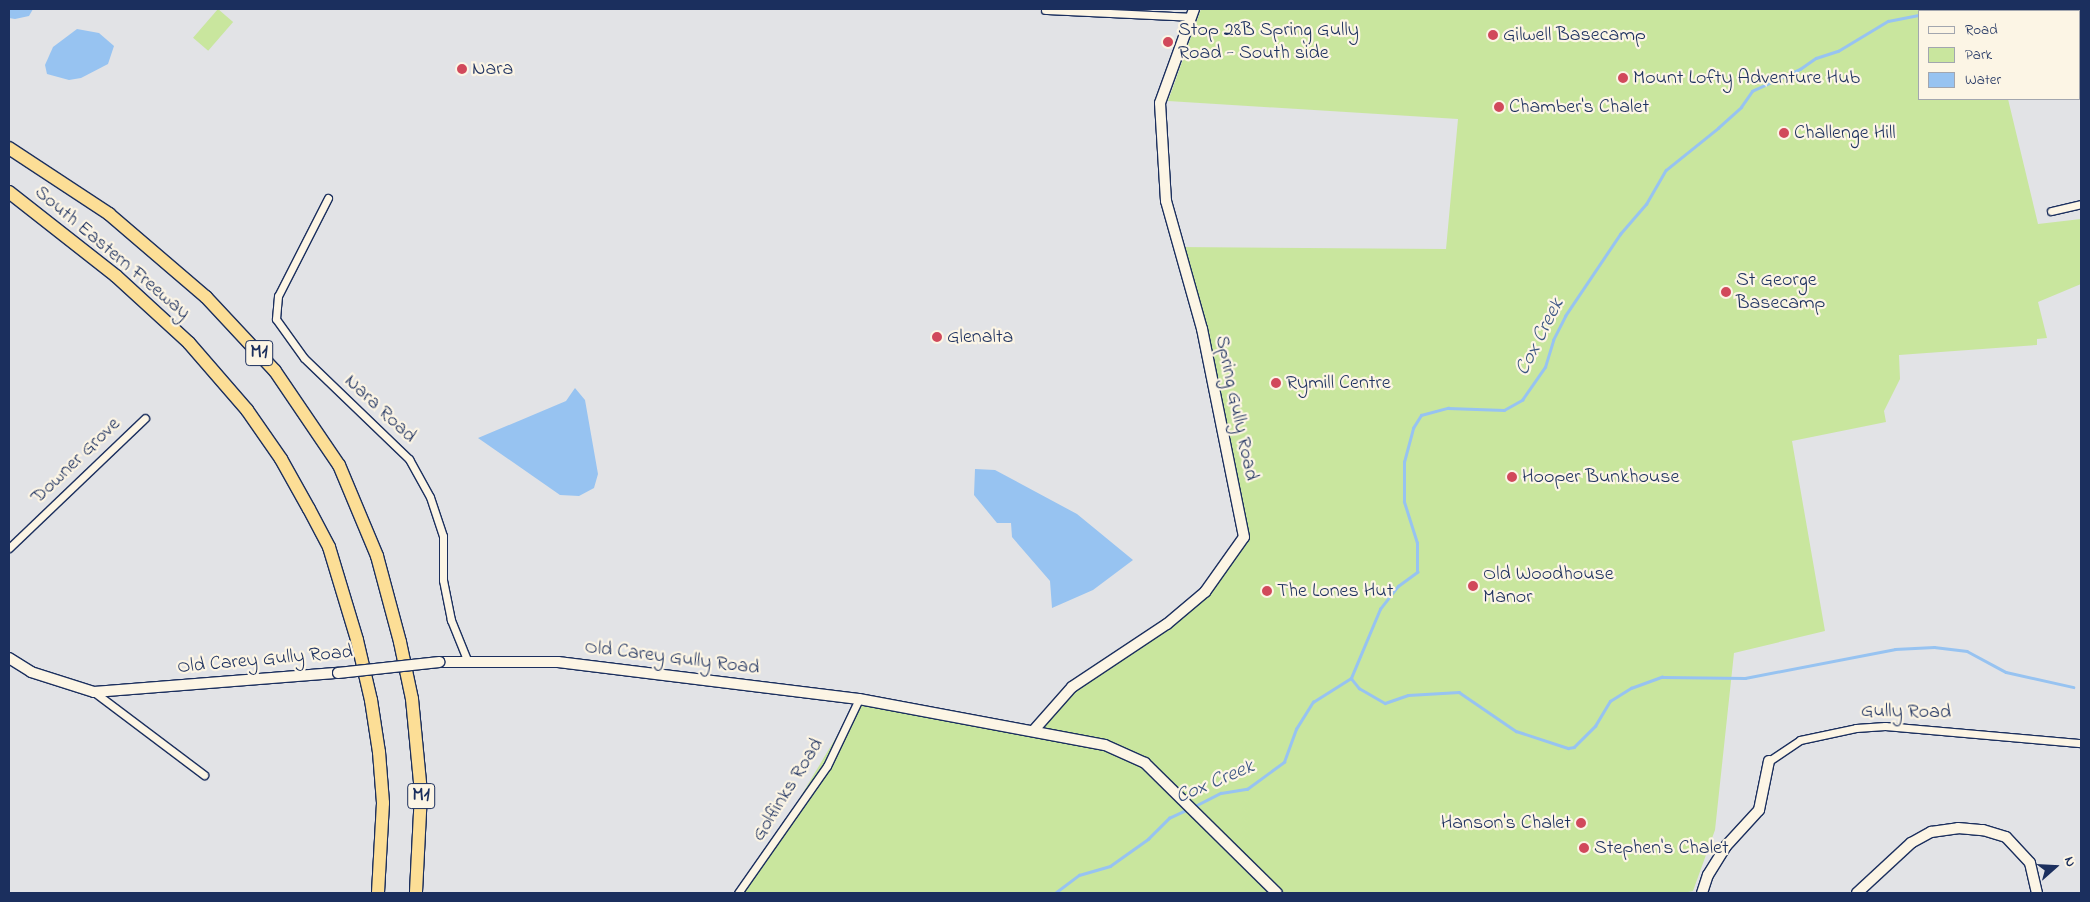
<!DOCTYPE html>
<style>
body{margin:0}
#map{position:relative;width:2090px;height:902px;overflow:hidden;background:#e2e3e6;font-family:"Indie Flower",sans-serif}
div>[style]{position:absolute}
.green>*{inset:0;background:#c9e69e;transform-origin:0 0}
.water>*{inset:0;background:#97c3f1}
.stream>*{height:2.5px;margin:-1.25px;padding:0 1.25px;transform-origin:1.25px;border-radius:1.25px;background:#97c3f1}
.roads{filter:drop-shadow(1px 0 #1b2f5e) drop-shadow(-1px 0 #1b2f5e) drop-shadow(0 1px #1b2f5e) drop-shadow(0 -1px #1b2f5e)}
.street>*{height:7px;margin:-3.5px;padding:0 3.5px;transform-origin:3.5px;border-radius:3.5px;background:#fcf5e5}
.secondary>*{height:10px;margin:-5px;padding:0 5px;transform-origin:5px;border-radius:5px;background:#fcf5e5}
.highway>*{height:12px;margin:-6px;padding:0 6px;transform-origin:6px;border-radius:6px;background:#fcde96}
.bridges{filter:drop-shadow(1px 0 #1b2f5e) drop-shadow(-1px 0 #1b2f5e) drop-shadow(0 1px #1b2f5e) drop-shadow(0 -1px #1b2f5e)}
.secondary-bridge>*{height:10px;margin:-5px;padding:0 5px;transform-origin:5px;border-radius:5px;background:#fcf5e5}
.dots>*{width:14px;height:14px;translate:-50% -50%;box-sizing:border-box;border:2px solid #fcf5e5;border-radius:50%}
span{translate:-50% -50%;white-space:nowrap;text-align:center;line-height:1.15;-webkit-text-stroke:4.5px #fcf5e5;paint-order:stroke}
.shield-label span{padding:1px 4px;background:#fcf5e5;border:1px solid;border-radius:4px;-webkit-text-stroke-width:0}
.shield-label{font-size:19px;color:#1b2f5e;font-weight:700}
.poi-label{font-size:20px;color:#1b2f5e}
.left{translate:0 -50%;text-align:left}
.right{translate:-100% -50%;text-align:right}
.street-label{font-size:20px;color:#1b2f5e}
.water-label{font-size:21px;color:#3a5483;font-style:italic}
.frame{position:absolute;inset:0;border:10px solid #1b2f5e;pointer-events:none}
.legend{position:absolute;left:1918px;top:10px;width:162px;height:90px;box-sizing:border-box;background:#fcf5e5;border:1px solid #a2a6af;margin:0;padding:6px 9px;list-style:none;font-size:15px;color:#1b2f5e}
.legend li{display:flex;align-items:center;gap:10px;height:25px}
.legend b{width:25px;border:1px solid #a2a6af}
.north{position:absolute;left:2030px;top:842px;width:50px;height:50px;-webkit-text-stroke:4px #fcf5e5;paint-order:stroke;rotate:71deg;font-size:14px;font-weight:700;line-height:20px;text-align:center;color:#1b2f5e}
.north::after{content:'';display:block;margin:auto;width:18px;height:22px;background:#1b2f5e;clip-path:polygon(50% 0,100% 100%,50% 72%,0 100%)}
</style>
<div id="map">
<div class="green">
<div style="left:218px;top:9px;width:20px;height:38px;rotate:41deg"></div>
<div style="clip-path:polygon(1201px 9px,1987px 9px,1988px 11px,1919px 11px,1919px 99px,2008px 99px,2038px 224px,2081px 219px,2081px 284px,2038px 302px,2047px 338px,2037px 339px,2037px 345px,1899px 355px,1900px 379px,1884px 411px,1886px 422px,1792px 441px,1825px 631px,1734px 653px,1715px 830px,1693px 891px,1683px 893px,743px 893px,859px 699px,1034px 730px,1072px 687px,1205px 592px,1244px 537px,1202px 329px,1177px 247px,1446px 249px,1458px 119px,1168px 101px)"></div>
</div>
<div class="water">
<div style="clip-path:polygon(9px 9px,33px 9px,29px 16px,15px 19px,9px 18px)"></div>
<div style="clip-path:polygon(77px 29px,99px 33px,114px 46px,108px 64px,81px 78px,69px 80px,47px 74px,45px 65px,53px 47px)"></div>
<div style="clip-path:polygon(575px 388px,585px 400px,598px 474px,594px 488px,579px 496px,560px 495px,478px 438px,566px 401px)"></div>
<div style="clip-path:polygon(975px 469px,995px 470px,1077px 514px,1133px 560px,1093px 590px,1052px 608px,1050px 581px,1012px 537px,1011px 523px,997px 523px,974px 495px)"></div>
</div>
<div class="stream">
<div style="left:1941px;top:11px;width:7px;rotate:-16deg"></div>
<div style="left:1351px;top:678px;width:13px;rotate:51deg"></div>
<div style="left:1359px;top:688px;width:30px;rotate:30deg"></div>
<div style="left:1385px;top:703px;width:24px;rotate:-19deg"></div>
<div style="left:1408px;top:695px;width:51px;rotate:-3.4deg"></div>
<div style="left:1459px;top:692px;width:69px;rotate:34.4deg"></div>
<div style="left:1516px;top:731px;width:55px;rotate:18.1deg"></div>
<div style="left:1568px;top:748px;width:6px;rotate:-9deg"></div>
<div style="left:1574px;top:747px;width:30px;rotate:-45deg"></div>
<div style="left:1595px;top:726px;width:29px;rotate:-59deg"></div>
<div style="left:1610px;top:701px;width:25px;rotate:-32deg"></div>
<div style="left:1631px;top:688px;width:33px;rotate:-20deg"></div>
<div style="left:1662px;top:677px;width:83px;rotate:0.7deg"></div>
<div style="left:1745px;top:678px;width:153px;rotate:-10.9deg"></div>
<div style="left:1895px;top:649px;width:39px;rotate:-3deg"></div>
<div style="left:1934px;top:647px;width:33px;rotate:7deg"></div>
<div style="left:1967px;top:651px;width:44px;rotate:28.3deg"></div>
<div style="left:2006px;top:672px;width:69px;rotate:12.6deg"></div>
<div style="left:1193px;top:807px;width:31px;rotate:-27deg"></div>
<div style="left:1221px;top:793px;width:26px;rotate:-9deg"></div>
<div style="left:1247px;top:789px;width:46px;rotate:-36.1deg"></div>
<div style="left:1284px;top:762px;width:35px;rotate:-70deg"></div>
<div style="left:1296px;top:729px;width:32px;rotate:-58deg"></div>
<div style="left:1313px;top:702px;width:45px;rotate:-32.3deg"></div>
<div style="left:1351px;top:678px;width:75px;rotate:-67.2deg"></div>
<div style="left:1380px;top:609px;width:29px;rotate:-52deg"></div>
<div style="left:1398px;top:586px;width:24px;rotate:-36deg"></div>
<div style="left:1417px;top:572px;width:29px;rotate:-90deg"></div>
<div style="left:1417px;top:543px;width:43px;rotate:-107.6deg"></div>
<div style="left:1404px;top:502px;width:40px;rotate:-90deg"></div>
<div style="left:1404px;top:462px;width:35px;rotate:-75deg"></div>
<div style="left:1413px;top:428px;width:15px;rotate:-58deg"></div>
<div style="left:1421px;top:415px;width:28px;rotate:-15deg"></div>
<div style="left:1448px;top:408px;width:56px;rotate:2deg"></div>
<div style="left:1504px;top:410px;width:21px;rotate:-29deg"></div>
<div style="left:1522px;top:400px;width:40px;rotate:-55.1deg"></div>
<div style="left:1545px;top:367px;width:28px;rotate:-73deg"></div>
<div style="left:1553px;top:340px;width:27px;rotate:-63deg"></div>
<div style="left:1565px;top:316px;width:99px;rotate:-56.1deg"></div>
<div style="left:1620px;top:234px;width:40px;rotate:-49deg"></div>
<div style="left:1646px;top:204px;width:39px;rotate:-60deg"></div>
<div style="left:1666px;top:170px;width:67px;rotate:-38.9deg"></div>
<div style="left:1718px;top:128px;width:31px;rotate:-42deg"></div>
<div style="left:1741px;top:107px;width:19px;rotate:-55deg"></div>
<div style="left:1752px;top:91px;width:53px;rotate:-24.6deg"></div>
<div style="left:1800px;top:69px;width:19px;rotate:-35deg"></div>
<div style="left:1816px;top:58px;width:23px;rotate:-18deg"></div>
<div style="left:1838px;top:51px;width:58px;rotate:-31deg"></div>
<div style="left:1888px;top:21px;width:32px;rotate:-11deg"></div>
<div style="left:1055px;top:893px;width:30px;rotate:-37deg"></div>
<div style="left:1079px;top:875px;width:32px;rotate:-16deg"></div>
<div style="left:1110px;top:866px;width:47px;rotate:-35.4deg"></div>
<div style="left:1148px;top:839px;width:30px;rotate:-45deg"></div>
<div style="left:1169px;top:818px;width:21px;rotate:-25deg"></div>
</div>
<div class="roads">
<div class="street">
<div style="left:1045px;top:10px;width:146px;rotate:2.7deg"></div>
<div style="left:328px;top:198px;width:110px;rotate:117deg"></div>
<div style="left:278px;top:296px;width:23px;rotate:95deg"></div>
<div style="left:276px;top:319px;width:48px;rotate:54.3deg"></div>
<div style="left:304px;top:358px;width:146px;rotate:43.9deg"></div>
<div style="left:409px;top:459px;width:43px;rotate:61.1deg"></div>
<div style="left:430px;top:497px;width:41px;rotate:71.6deg"></div>
<div style="left:443px;top:536px;width:44px;rotate:90deg"></div>
<div style="left:443px;top:580px;width:41px;rotate:78.7deg"></div>
<div style="left:451px;top:620px;width:45px;rotate:68deg"></div>
<div style="left:2051px;top:211px;width:31px;rotate:-13deg"></div>
<div style="left:9px;top:548px;width:188px;rotate:-43.7deg"></div>
<div style="left:94px;top:692px;width:138px;rotate:37deg"></div>
<div style="left:1769px;top:761px;width:37px;rotate:-34deg"></div>
<div style="left:1800px;top:740px;width:57px;rotate:-12.1deg"></div>
<div style="left:1856px;top:728px;width:29px;rotate:-4deg"></div>
<div style="left:1885px;top:726px;width:197px;rotate:5deg"></div>
<div style="left:738px;top:893px;width:155px;rotate:-55deg"></div>
<div style="left:827px;top:766px;width:74px;rotate:-64.5deg"></div>
</div>
<div class="secondary">
<div style="left:9px;top:658px;width:26px;rotate:32deg"></div>
<div style="left:31px;top:672px;width:66px;rotate:17.6deg"></div>
<div style="left:94px;top:692px;width:245px;rotate:-4.5deg"></div>
<div style="left:439px;top:662px;width:119px"></div>
<div style="left:558px;top:662px;width:303px;rotate:7deg"></div>
<div style="left:859px;top:699px;width:250px;rotate:10.6deg"></div>
<div style="left:1105px;top:745px;width:44px;rotate:24.2deg"></div>
<div style="left:1145px;top:763px;width:185px;rotate:44.6deg"></div>
<div style="left:1034px;top:730px;width:57px;rotate:-48.5deg"></div>
<div style="left:1072px;top:687px;width:114px;rotate:-33.6deg"></div>
<div style="left:1167px;top:624px;width:50px;rotate:-40.1deg"></div>
<div style="left:1205px;top:592px;width:67px;rotate:-54.7deg"></div>
<div style="left:1244px;top:537px;width:212px;rotate:-101.4deg"></div>
<div style="left:1202px;top:329px;width:133px;rotate:-105.7deg"></div>
<div style="left:1166px;top:201px;width:98px;rotate:-93.5deg"></div>
<div style="left:1160px;top:103px;width:100px;rotate:-70.1deg"></div>
<div style="left:1702px;top:893px;width:19px;rotate:-72deg"></div>
<div style="left:1708px;top:875px;width:34px;rotate:-58deg"></div>
<div style="left:1726px;top:846px;width:49px;rotate:-47.5deg"></div>
<div style="left:1759px;top:810px;width:50px;rotate:-78.5deg"></div>
<div style="left:1857px;top:893px;width:74px;rotate:-42.8deg"></div>
<div style="left:1911px;top:843px;width:23px;rotate:-29deg"></div>
<div style="left:1931px;top:832px;width:27px;rotate:-8deg"></div>
<div style="left:1958px;top:828px;width:25px;rotate:5deg"></div>
<div style="left:1983px;top:830px;width:24px;rotate:17deg"></div>
<div style="left:2006px;top:837px;width:35px;rotate:47deg"></div>
<div style="left:2030px;top:863px;width:31px;rotate:77deg"></div>
</div>
<div class="highway">
<div style="left:9px;top:148px;width:120px;rotate:33.4deg"></div>
<div style="left:109px;top:214px;width:128px;rotate:40.6deg"></div>
<div style="left:206px;top:297px;width:101px;rotate:47deg"></div>
<div style="left:275px;top:371px;width:114px;rotate:55.8deg"></div>
<div style="left:339px;top:465px;width:99px;rotate:67.3deg"></div>
<div style="left:377px;top:556px;width:89px;rotate:75deg"></div>
<div style="left:400px;top:642px;width:58px;rotate:78.1deg"></div>
<div style="left:412px;top:699px;width:94px;rotate:84.5deg"></div>
<div style="left:421px;top:793px;width:100px;rotate:92.9deg"></div>
<div style="left:9px;top:192px;width:136px;rotate:38.1deg"></div>
<div style="left:116px;top:276px;width:99px;rotate:42.5deg"></div>
<div style="left:189px;top:343px;width:89px;rotate:49.1deg"></div>
<div style="left:247px;top:410px;width:60px;rotate:55.2deg"></div>
<div style="left:281px;top:459px;width:57px;rotate:60.8deg"></div>
<div style="left:309px;top:509px;width:43px;rotate:62.2deg"></div>
<div style="left:329px;top:547px;width:97px;rotate:73.2deg"></div>
<div style="left:357px;top:640px;width:62px;rotate:76.9deg"></div>
<div style="left:371px;top:700px;width:53px;rotate:81.3deg"></div>
<div style="left:379px;top:752px;width:51px;rotate:85.5deg"></div>
<div style="left:383px;top:803px;width:90px;rotate:93.2deg"></div>
</div>
</div>
<div class="bridges">
<div class="secondary-bridge">
<div style="left:338px;top:673px;width:102px;rotate:-6.2deg"></div>
</div>
</div>
<div class="dots">
<div style="left:1493px;top:35px;background:#d1495b"></div>
<div style="left:1168px;top:42px;background:#d1495b"></div>
<div style="left:462px;top:69px;background:#d1495b"></div>
<div style="left:1623px;top:78px;background:#d1495b"></div>
<div style="left:1499px;top:107px;background:#d1495b"></div>
<div style="left:1784px;top:133px;background:#d1495b"></div>
<div style="left:1726px;top:292px;background:#d1495b"></div>
<div style="left:937px;top:337px;background:#d1495b"></div>
<div style="left:1276px;top:383px;background:#d1495b"></div>
<div style="left:1512px;top:477px;background:#d1495b"></div>
<div style="left:1473px;top:586px;background:#d1495b"></div>
<div style="left:1267px;top:591px;background:#d1495b"></div>
<div style="left:1581px;top:823px;background:#d1495b"></div>
<div style="left:1584px;top:848px;background:#d1495b"></div>
</div>
<div class="shield-label">
<span style="left:259px;top:353px">M1</span>
<span style="left:421px;top:796px">M1</span>
</div>
<div class="poi-label">
<span class="left" style="left:1178px;top:42px">Stop 28B Spring Gully<br>Road - South side</span>
<span class="left" style="left:1503px;top:35px">Gilwell Basecamp</span>
<span class="left" style="left:472px;top:69px">Nara</span>
<span class="left" style="left:1633px;top:78px">Mount Lofty Adventure Hub</span>
<span class="left" style="left:1509px;top:107px">Chamber's Chalet</span>
<span class="left" style="left:1794px;top:133px">Challenge Hill</span>
<span class="left" style="left:1736px;top:292px">St George<br>Basecamp</span>
<span class="left" style="left:947px;top:337px">Glenalta</span>
<span class="left" style="left:1286px;top:383px">Rymill Centre</span>
<span class="left" style="left:1522px;top:477px">Hooper Bunkhouse</span>
<span class="left" style="left:1483px;top:586px">Old Woodhouse<br>Manor</span>
<span class="left" style="left:1277px;top:591px">The Lones Hut</span>
<span class="right" style="left:1571px;top:823px">Hanson's Chalet</span>
<span class="left" style="left:1594px;top:848px">Stephen's Chalet</span>
</div>
<div class="street-label">
<span style="left:112px;top:253px;rotate:40deg">South Eastern Freeway</span>
<span style="left:1236px;top:408px;rotate:78deg">Spring Gully Road</span>
<span style="left:380px;top:409px;rotate:43deg">Nara Road</span>
<span style="left:76px;top:461px;rotate:-44deg">Downer Grove</span>
<span style="left:672px;top:658px;rotate:7deg">Old Carey Gully Road</span>
<span style="left:265px;top:660px;rotate:-5deg">Old Carey Gully Road</span>
<span style="left:1906px;top:712px;rotate:1deg">Gully Road</span>
<span style="left:788px;top:790px;rotate:-58deg">Golflinks Road</span>
</div>
<div class="water-label">
<span style="left:1540px;top:337px;rotate:-63deg">Cox Creek</span>
<span style="left:1215px;top:782px;rotate:-23deg">Cox Creek</span>
</div>
<div class="frame"></div>
<ul class="legend">
<li><b style="height:6px;background:#fcf5e5"></b>Road</li>
<li><b style="height:14px;background:#c9e69e"></b>Park</li>
<li><b style="height:14px;background:#97c3f1"></b>Water</li>
</ul>
<div class="north">N</div>
</div>
